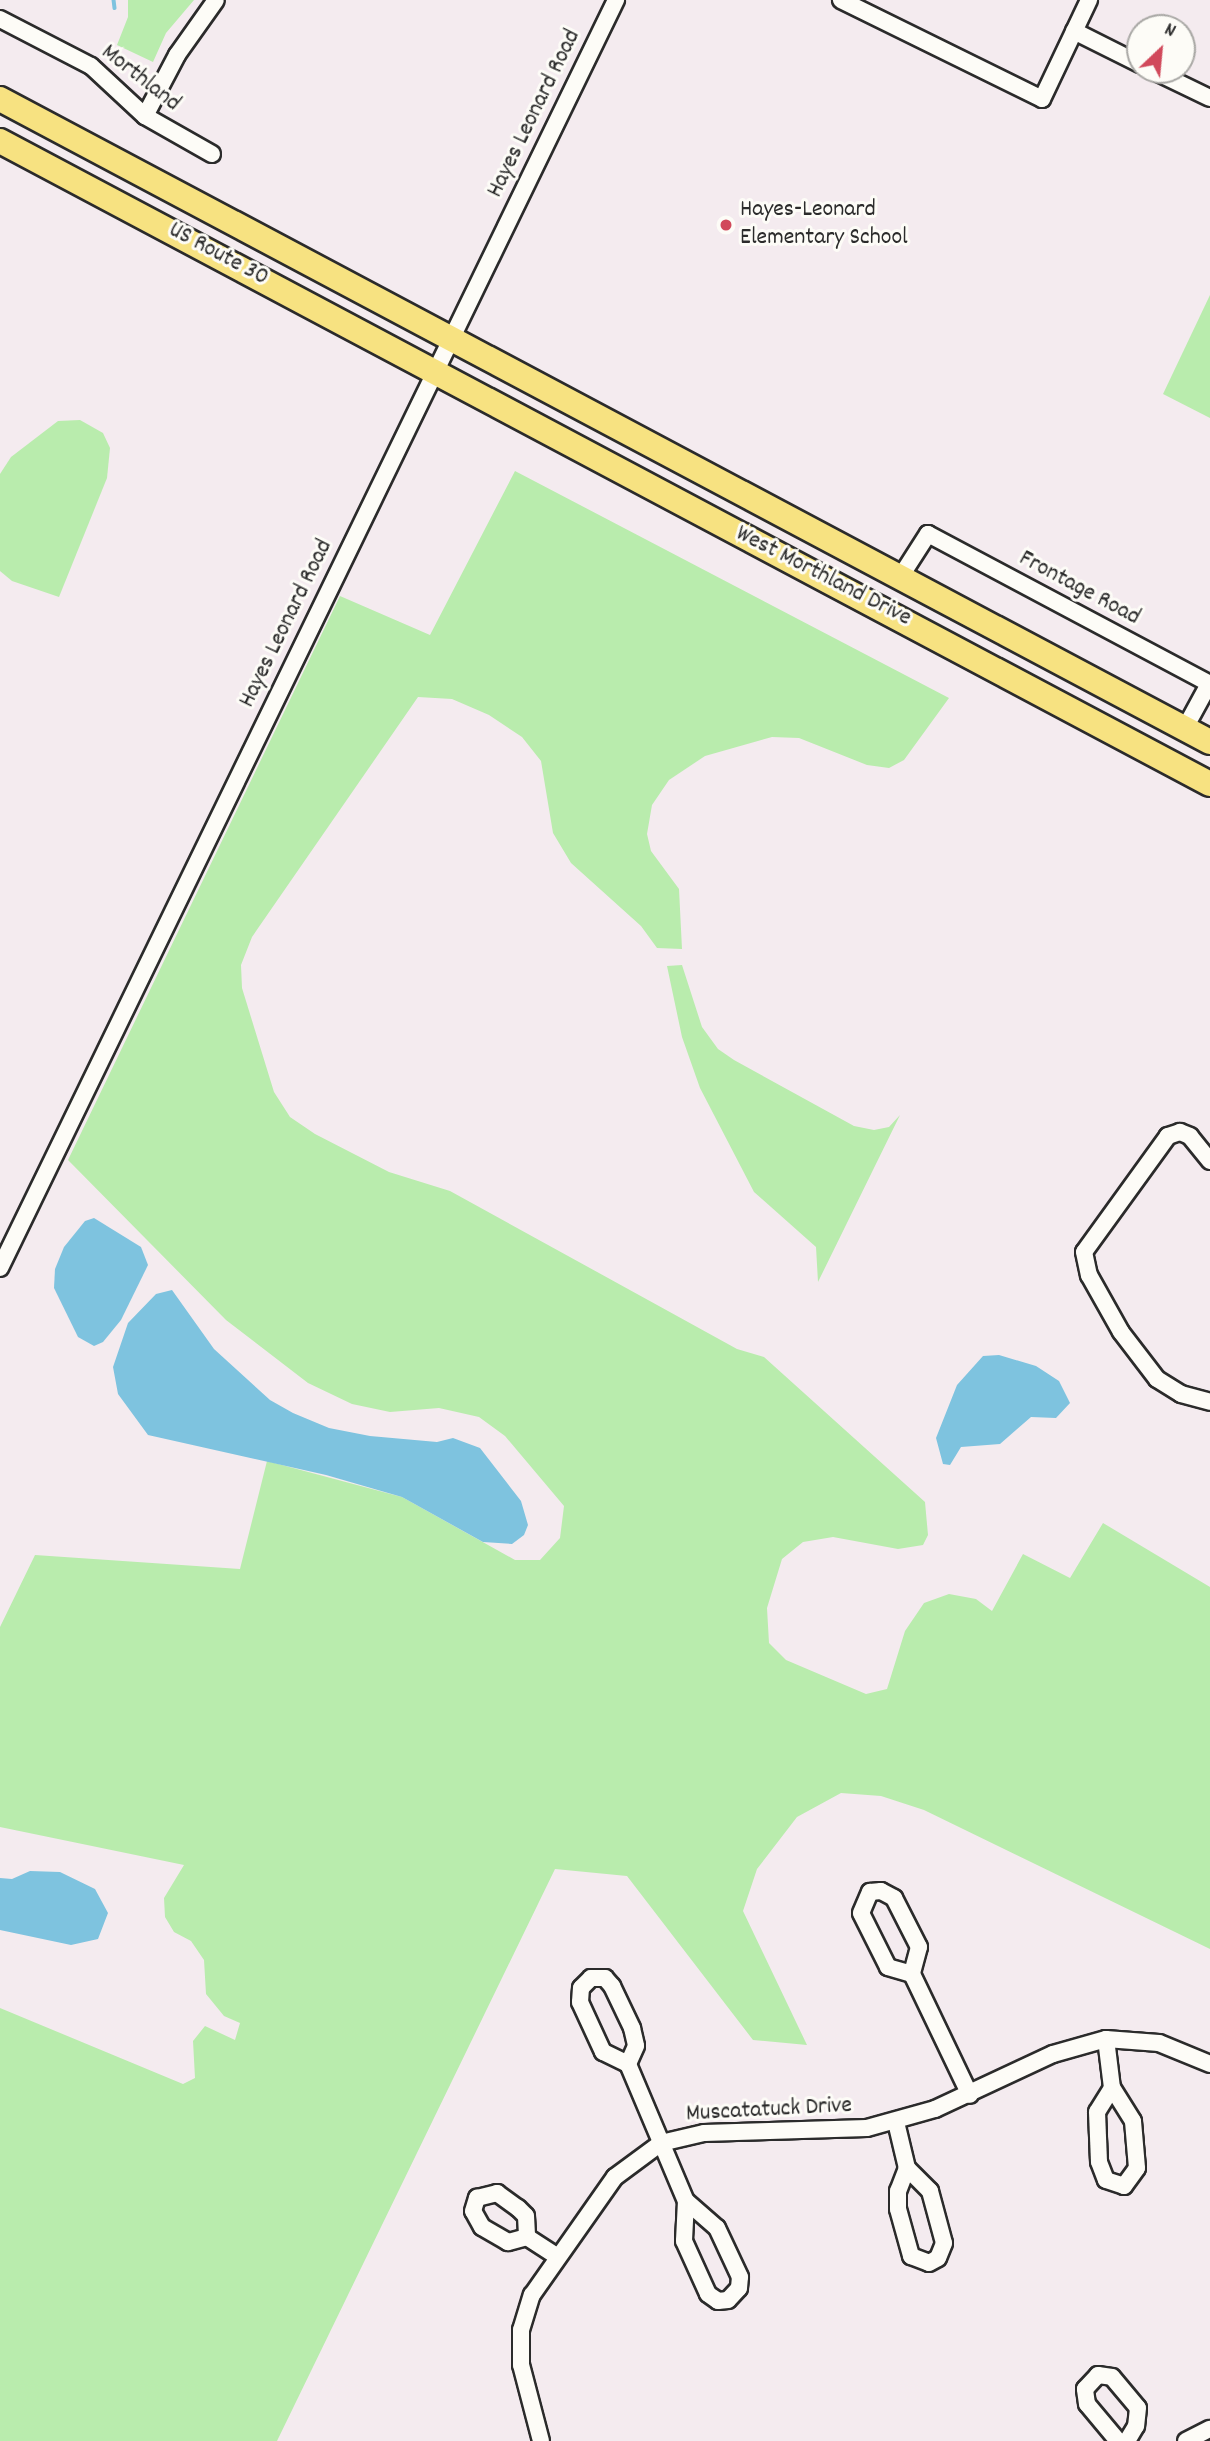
<!DOCTYPE html>
<style>
body{margin:0}
#map{position:relative;width:1210px;height:2441px;overflow:hidden;background:#f4ebef;font-family:Dekko,sans-serif}
div>[style]{position:absolute}
.green>*{inset:0;background:#b9ecad}
.water>*{inset:0;background:#7ec3df}
.stream>*{height:3.5px;margin:-1.75px;padding:0 1.75px;transform-origin:1.75px;border-radius:1.75px;background:#7ec3df}
.roads{filter:drop-shadow(2px 0 #2b2b2b) drop-shadow(-2px 0 #2b2b2b) drop-shadow(0 2px #2b2b2b) drop-shadow(0 -2px #2b2b2b)}
.minor>*{height:16px;margin:-8px;padding:0 8px;transform-origin:8px;border-radius:8px;background:#fdfcf7}
.highway>*{height:24px;margin:-12px;padding:0 12px;transform-origin:12px;border-radius:12px;background:#f7e281}
.dots>*{width:19px;height:19px;translate:-50% -50%;box-sizing:border-box;border:4px solid #fdfcf7;border-radius:50%}
span{translate:-50% -50%;white-space:nowrap;text-align:center;line-height:1.15;-webkit-text-stroke:6px #fdfcf7;paint-order:stroke}
.street-label{font-size:24px;color:#2b2b2b}
.poi-label{font-size:24px;color:#2b2b2b}
.left{translate:0 -50%;text-align:left}
.north{position:absolute;left:1126px;top:14px;width:70px;height:70px;box-sizing:border-box;background:#fdfcf7;border:2px solid #a9a8a5;border-radius:50%;rotate:26deg;font-size:19px;font-weight:700;line-height:28px;text-align:center;color:#2b2b2b}
.north::after{content:'';display:block;margin:auto;width:24px;height:32px;background:#d1495b;clip-path:polygon(50% 0,100% 100%,50% 72%,0 100%)}
</style>
<div id="map">
<div class="green">
<div style="clip-path:polygon(128px 0,194px 0,166px 33px,153px 62px,117px 45px,128px 17px)"></div>
<div style="clip-path:polygon(1210px 295px,1210px 418px,1163px 394px)"></div>
<div style="clip-path:polygon(80px 420px,103px 433px,110px 448px,107px 478px,59px 597px,12px 581px,0 571px,0 474px,11px 457px,58px 421px)"></div>
<div style="clip-path:polygon(515px 471px,949px 698px,904px 760px,889px 768px,867px 765px,799px 738px,772px 737px,705px 756px,669px 780px,652px 805px,647px 834px,651px 851px,679px 889px,682px 949px,657px 948px,641px 926px,571px 863px,553px 833px,541px 761px,522px 737px,489px 715px,452px 699px,418px 697px,252px 937px,241px 965px,242px 988px,274px 1092px,290px 1117px,315px 1134px,389px 1172px,450px 1191px,737px 1349px,764px 1357px,925px 1502px,928px 1535px,923px 1545px,898px 1549px,833px 1537px,803px 1542px,782px 1559px,767px 1608px,769px 1643px,786px 1660px,866px 1694px,887px 1689px,905px 1631px,924px 1603px,949px 1594px,976px 1599px,992px 1611px,1023px 1554px,1070px 1578px,1103px 1523px,1210px 1587px,1210px 1949px,924px 1810px,881px 1796px,841px 1793px,797px 1817px,757px 1869px,743px 1911px,807px 2045px,753px 2040px,627px 1876px,555px 1869px,277px 2441px,0 2441px,0 2008px,183px 2084px,195px 2078px,193px 2041px,205px 2026px,235px 2040px,240px 2023px,224px 2016px,206px 1994px,204px 1960px,191px 1941px,174px 1932px,165px 1917px,164px 1898px,184px 1865px,0 1827px,0 1627px,35px 1555px,240px 1569px,267px 1461px,402px 1497px,515px 1560px,540px 1560px,560px 1538px,564px 1506px,505px 1436px,479px 1417px,439px 1408px,390px 1412px,352px 1404px,308px 1383px,226px 1320px,68px 1160px,340px 596px,430px 635px)"></div>
<div style="clip-path:polygon(682px 965px,702px 1027px,718px 1049px,734px 1060px,854px 1126px,874px 1130px,889px 1127px,900px 1115px,818px 1282px,816px 1247px,754px 1192px,700px 1088px,682px 1037px,667px 966px)"></div>
</div>
<div class="water">
<div style="clip-path:polygon(94px 1218px,141px 1247px,148px 1265px,121px 1320px,103px 1342px,94px 1346px,78px 1337px,54px 1288px,55px 1269px,64px 1247px,85px 1221px)"></div>
<div style="clip-path:polygon(172px 1290px,214px 1349px,270px 1400px,293px 1413px,329px 1428px,370px 1436px,437px 1442px,453px 1438px,480px 1448px,521px 1501px,528px 1525px,524px 1535px,512px 1544px,483px 1542px,402px 1497px,326px 1475px,148px 1435px,118px 1394px,113px 1367px,128px 1323px,156px 1294px)"></div>
<div style="clip-path:polygon(999px 1355px,1036px 1366px,1059px 1381px,1070px 1403px,1056px 1418px,1031px 1417px,1000px 1444px,961px 1447px,950px 1465px,943px 1464px,936px 1438px,957px 1385px,983px 1356px)"></div>
<div style="clip-path:polygon(30px 1871px,60px 1872px,95px 1889px,108px 1913px,98px 1939px,71px 1945px,0 1930px,0 1878px,12px 1879px)"></div>
</div>
<div class="stream">
<div style="left:114px;top:0;width:8px;rotate:83deg"></div>
</div>
<div class="roads">
<div class="minor">
<div style="left:841px;top:0;width:224px;rotate:26.2deg"></div>
<div style="left:1042px;top:99px;width:110px;rotate:-64.6deg"></div>
<div style="left:0;top:19px;width:102px;rotate:27.3deg"></div>
<div style="left:91px;top:66px;width:74px;rotate:42.8deg"></div>
<div style="left:145px;top:116px;width:77px;rotate:29.6deg"></div>
<div style="left:1074px;top:31px;width:74px;rotate:26.6deg"></div>
<div style="left:1152px;top:70px;width:64px;rotate:25.8deg"></div>
<div style="left:145px;top:116px;width:69px;rotate:-62.3deg"></div>
<div style="left:177px;top:55px;width:67px;rotate:-54.7deg"></div>
<div style="left:901px;top:576px;width:50px;rotate:-57.3deg"></div>
<div style="left:928px;top:534px;width:319px;rotate:28deg"></div>
<div style="left:1185px;top:728px;width:50px;rotate:-61.4deg"></div>
<div style="left:1210px;top:1161px;width:32px;rotate:-129deg"></div>
<div style="left:1190px;top:1136px;width:11px;rotate:-158deg"></div>
<div style="left:1180px;top:1132px;width:13px;rotate:162deg"></div>
<div style="left:1168px;top:1136px;width:143px;rotate:125.9deg"></div>
<div style="left:1084px;top:1252px;width:24px;rotate:78deg"></div>
<div style="left:1089px;top:1275px;width:65px;rotate:60.7deg"></div>
<div style="left:1121px;top:1332px;width:59px;rotate:52.5deg"></div>
<div style="left:1157px;top:1379px;width:28px;rotate:32deg"></div>
<div style="left:1181px;top:1394px;width:30px;rotate:15deg"></div>
<div style="left:0;top:1268px;width:1410px;rotate:-64.09deg"></div>
<div style="left:912px;top:1974px;width:25px;rotate:-164deg"></div>
<div style="left:888px;top:1967px;width:60px;rotate:-116.6deg"></div>
<div style="left:861px;top:1913px;width:23px;rotate:-67deg"></div>
<div style="left:870px;top:1892px;width:11px;rotate:-5deg"></div>
<div style="left:881px;top:1891px;width:15px;rotate:28deg"></div>
<div style="left:894px;top:1898px;width:55px;rotate:63deg"></div>
<div style="left:919px;top:1947px;width:28px;rotate:105deg"></div>
<div style="left:912px;top:1974px;width:134px;rotate:64.4deg"></div>
<div style="left:1106px;top:2039px;width:49px;rotate:83deg"></div>
<div style="left:1112px;top:2088px;width:28px;rotate:122deg"></div>
<div style="left:1097px;top:2112px;width:50px;rotate:87.7deg"></div>
<div style="left:1099px;top:2162px;width:19px;rotate:69deg"></div>
<div style="left:1106px;top:2180px;width:19px;rotate:18deg"></div>
<div style="left:1124px;top:2186px;width:22px;rotate:-54deg"></div>
<div style="left:1137px;top:2168px;width:47px;rotate:-94.9deg"></div>
<div style="left:1133px;top:2121px;width:39px;rotate:-122deg"></div>
<div style="left:628px;top:2064px;width:28px;rotate:-154deg"></div>
<div style="left:603px;top:2052px;width:55px;rotate:-114.7deg"></div>
<div style="left:580px;top:2002px;width:14px;rotate:-86deg"></div>
<div style="left:581px;top:1988px;width:14px;rotate:-45deg"></div>
<div style="left:591px;top:1978px;width:14px"></div>
<div style="left:605px;top:1978px;width:11px;rotate:49deg"></div>
<div style="left:612px;top:1986px;width:47px;rotate:64.5deg"></div>
<div style="left:632px;top:2028px;width:18px;rotate:77deg"></div>
<div style="left:636px;top:2046px;width:20px;rotate:114deg"></div>
<div style="left:628px;top:2064px;width:149px;rotate:67.1deg"></div>
<div style="left:686px;top:2201px;width:40px;rotate:92.9deg"></div>
<div style="left:684px;top:2241px;width:58px;rotate:65.6deg"></div>
<div style="left:708px;top:2294px;width:12px;rotate:35deg"></div>
<div style="left:718px;top:2301px;width:10px;rotate:-6deg"></div>
<div style="left:728px;top:2300px;width:16px;rotate:-47deg"></div>
<div style="left:739px;top:2288px;width:11px;rotate:-85deg"></div>
<div style="left:740px;top:2277px;width:54px;rotate:-115.1deg"></div>
<div style="left:717px;top:2228px;width:41px;rotate:-138.9deg"></div>
<div style="left:896px;top:2122px;width:47px;rotate:76.6deg"></div>
<div style="left:907px;top:2168px;width:25px;rotate:111deg"></div>
<div style="left:898px;top:2191px;width:18px;rotate:90deg"></div>
<div style="left:898px;top:2209px;width:49px;rotate:74.5deg"></div>
<div style="left:911px;top:2256px;width:19px;rotate:21deg"></div>
<div style="left:929px;top:2263px;width:10px;rotate:-29deg"></div>
<div style="left:938px;top:2258px;width:16px;rotate:-68deg"></div>
<div style="left:944px;top:2243px;width:54px;rotate:-105.1deg"></div>
<div style="left:930px;top:2191px;width:33px;rotate:-135deg"></div>
<div style="left:527px;top:2237px;width:20px;rotate:165deg"></div>
<div style="left:508px;top:2242px;width:30px;rotate:-150deg"></div>
<div style="left:482px;top:2227px;width:18px;rotate:-119deg"></div>
<div style="left:473px;top:2211px;width:14px;rotate:-73deg"></div>
<div style="left:477px;top:2198px;width:21px;rotate:-14deg"></div>
<div style="left:497px;top:2193px;width:26px;rotate:36deg"></div>
<div style="left:518px;top:2208px;width:11px;rotate:45deg"></div>
<div style="left:526px;top:2216px;width:21px;rotate:87deg"></div>
<div style="left:527px;top:2237px;width:35px;rotate:33deg"></div>
<div style="left:541px;top:2441px;width:79px;rotate:-104.7deg"></div>
<div style="left:521px;top:2365px;width:35px;rotate:-90deg"></div>
<div style="left:521px;top:2330px;width:37px;rotate:-73deg"></div>
<div style="left:532px;top:2295px;width:144px;rotate:-54.9deg"></div>
<div style="left:615px;top:2177px;width:57px;rotate:-36.5deg"></div>
<div style="left:661px;top:2143px;width:44px;rotate:-13.1deg"></div>
<div style="left:704px;top:2133px;width:163px;rotate:-1.8deg"></div>
<div style="left:867px;top:2128px;width:71px;rotate:-15.6deg"></div>
<div style="left:935px;top:2109px;width:130px;rotate:-25deg"></div>
<div style="left:1053px;top:2054px;width:55px;rotate:-15.8deg"></div>
<div style="left:1106px;top:2039px;width:53px;rotate:4.3deg"></div>
<div style="left:1159px;top:2043px;width:55px;rotate:22.4deg"></div>
<div style="left:1118px;top:2441px;width:48px;rotate:-130deg"></div>
<div style="left:1087px;top:2404px;width:15px;rotate:-98deg"></div>
<div style="left:1085px;top:2389px;width:19px;rotate:-47deg"></div>
<div style="left:1098px;top:2375px;width:14px;rotate:8deg"></div>
<div style="left:1112px;top:2377px;width:40px;rotate:50deg"></div>
<div style="left:1138px;top:2408px;width:18px;rotate:96deg"></div>
<div style="left:1136px;top:2426px;width:17px;rotate:121deg"></div>
<div style="left:1186px;top:2441px;width:27px;rotate:-27deg"></div>
</div>
<div class="highway">
<div style="left:0;top:99px;width:1370px;rotate:27.99deg"></div>
<div style="left:0;top:141px;width:1370px;rotate:27.99deg"></div>
</div>
</div>
<div class="dots">
<div style="left:726px;top:225px;background:#d1495b"></div>
</div>
<div class="street-label">
<span style="left:140px;top:79px;rotate:38deg">Morthland</span>
<span style="left:535px;top:114px;rotate:-64deg">Hayes Leonard Road</span>
<span style="left:218px;top:255px;rotate:28deg">US Route 30</span>
<span style="left:823px;top:577px;rotate:27deg">West Morthland Drive</span>
<span style="left:1079px;top:589px;rotate:28deg">Frontage Road</span>
<span style="left:287px;top:624px;rotate:-64deg">Hayes Leonard Road</span>
<span style="left:769px;top:2111px;rotate:-3deg">Muscatatuck Drive</span>
</div>
<div class="poi-label">
<span class="left" style="left:740px;top:225px">Hayes-Leonard<br>Elementary School</span>
</div>
<div class="north">N</div>
</div>
